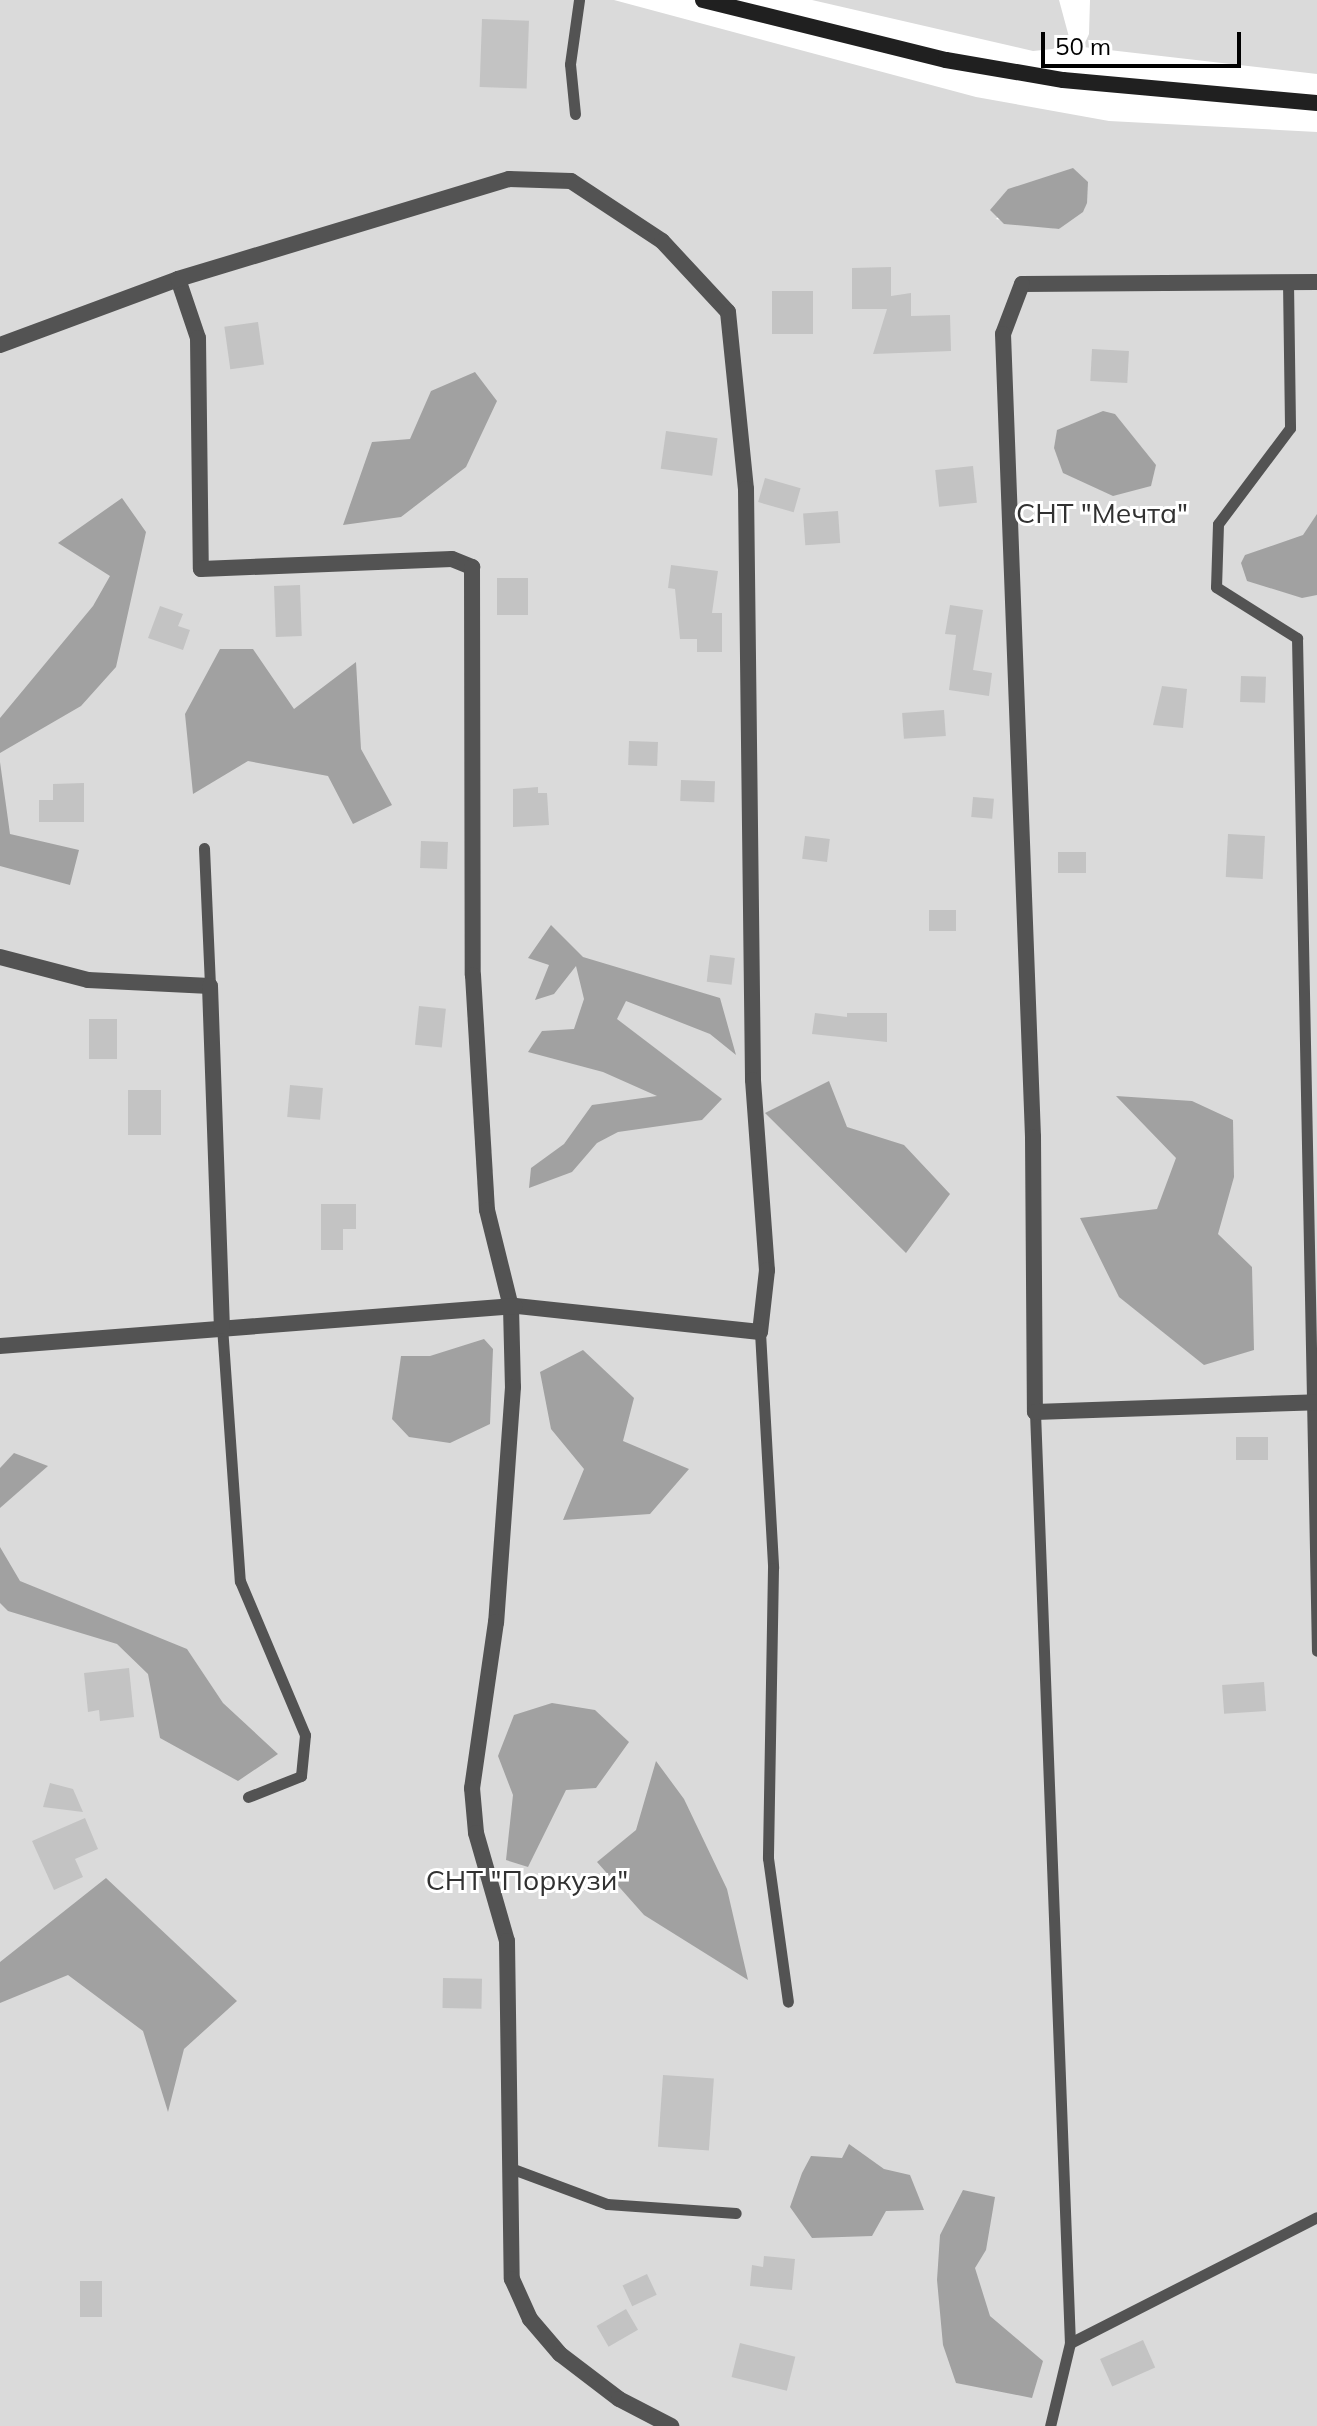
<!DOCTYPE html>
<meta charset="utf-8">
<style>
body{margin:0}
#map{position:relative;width:1317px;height:2426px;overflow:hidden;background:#fff;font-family:Mulish,sans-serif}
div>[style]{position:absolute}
.green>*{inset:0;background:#dadada}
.water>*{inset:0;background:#a1a1a1}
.building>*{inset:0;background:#c3c3c3;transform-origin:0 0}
.lane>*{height:11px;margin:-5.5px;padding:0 5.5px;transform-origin:5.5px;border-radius:5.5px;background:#535353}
.street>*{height:16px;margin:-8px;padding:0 8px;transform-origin:8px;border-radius:8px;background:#535353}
.secondary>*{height:16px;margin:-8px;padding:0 8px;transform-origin:8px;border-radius:8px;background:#202020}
span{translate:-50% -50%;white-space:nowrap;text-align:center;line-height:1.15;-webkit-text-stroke:6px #fff;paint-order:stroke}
.park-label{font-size:28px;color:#313131}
.scale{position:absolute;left:1041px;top:32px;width:200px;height:36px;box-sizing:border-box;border:4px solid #000;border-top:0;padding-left:10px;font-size:24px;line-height:28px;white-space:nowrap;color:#000;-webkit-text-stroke:6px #fff;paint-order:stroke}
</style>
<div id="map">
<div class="green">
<div style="clip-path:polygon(evenodd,0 0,614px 0,976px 97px,1109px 121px,1317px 132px,1317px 2426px,0 2426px,0 0,1057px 174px,1074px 215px,1059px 229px,996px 219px,1028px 184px,1057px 174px)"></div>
<div style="clip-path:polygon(812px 0,1059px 0,1069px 37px,1062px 48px,1033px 51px)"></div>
<div style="clip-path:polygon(1090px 0,1317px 0,1317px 74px,1083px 47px,1089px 34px)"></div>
</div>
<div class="water">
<div style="clip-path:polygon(1073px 168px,1088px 182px,1087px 203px,1083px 212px,1059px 229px,1004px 224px,990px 210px,1008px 189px)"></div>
<div style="clip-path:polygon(475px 372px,497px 401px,466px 467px,401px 517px,343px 525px,372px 442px,410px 439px,431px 391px)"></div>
<div style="clip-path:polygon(1103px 411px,1115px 414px,1156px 465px,1151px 486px,1113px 496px,1063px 473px,1054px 448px,1057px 430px)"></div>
<div style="clip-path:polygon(122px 498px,146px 532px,116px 667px,81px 706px,0 753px,0 718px,93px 606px,110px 576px,58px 543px)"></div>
<div style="clip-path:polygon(1317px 514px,1317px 595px,1302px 598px,1247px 581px,1241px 563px,1245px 555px,1303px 535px)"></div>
<div style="clip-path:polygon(220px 649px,253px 649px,294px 709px,356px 662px,361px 749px,392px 805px,353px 824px,328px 776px,248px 761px,193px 794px,185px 714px)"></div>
<div style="clip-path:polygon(0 762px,10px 834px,79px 850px,70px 885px,0 866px)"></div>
<div style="clip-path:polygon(551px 925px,583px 957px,720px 998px,736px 1055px,710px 1034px,626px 1001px,617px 1019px,722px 1099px,702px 1120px,618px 1132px,597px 1143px,572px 1172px,529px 1188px,531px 1168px,564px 1144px,592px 1105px,657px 1096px,603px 1072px,528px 1052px,542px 1031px,574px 1029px,584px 999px,576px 966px,554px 994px,535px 1000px,549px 965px,528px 958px)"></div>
<div style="clip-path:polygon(829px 1081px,847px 1127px,904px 1145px,950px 1194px,906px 1253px,765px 1113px)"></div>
<div style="clip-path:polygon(1116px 1096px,1192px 1101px,1233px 1120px,1234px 1177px,1218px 1234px,1252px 1267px,1254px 1350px,1204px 1365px,1119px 1297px,1080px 1218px,1157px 1209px,1176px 1158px)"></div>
<div style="clip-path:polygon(484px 1339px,493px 1349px,490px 1424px,450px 1443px,409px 1437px,392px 1419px,401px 1356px,430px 1356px)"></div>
<div style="clip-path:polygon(583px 1350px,634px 1398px,623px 1441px,689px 1469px,650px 1514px,563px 1520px,584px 1469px,551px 1429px,540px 1372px)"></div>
<div style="clip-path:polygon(14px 1453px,48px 1466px,0 1508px,0 1468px)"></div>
<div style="clip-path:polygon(0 1547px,20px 1581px,187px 1649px,223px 1703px,278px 1754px,238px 1781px,160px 1738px,148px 1674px,117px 1644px,8px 1611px,0 1603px)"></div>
<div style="clip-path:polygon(552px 1703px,595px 1710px,629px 1742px,596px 1788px,566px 1790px,528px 1867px,506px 1860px,513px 1795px,498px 1756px,514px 1715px)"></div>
<div style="clip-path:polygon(656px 1761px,684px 1799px,727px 1889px,748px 1980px,644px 1915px,597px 1862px,636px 1830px)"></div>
<div style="clip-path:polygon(106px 1878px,237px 2001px,184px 2049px,168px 2112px,143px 2031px,68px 1975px,0 2003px,0 1962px)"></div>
<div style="clip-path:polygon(849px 2144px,884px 2169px,910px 2175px,924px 2210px,886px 2211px,872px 2236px,812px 2238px,790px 2207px,802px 2173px,811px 2156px,842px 2158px)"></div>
<div style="clip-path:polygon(963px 2190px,995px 2197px,986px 2250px,975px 2268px,990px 2316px,1043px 2361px,1032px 2398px,956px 2383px,943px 2345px,937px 2280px,940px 2235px)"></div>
</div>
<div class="building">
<div style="left:482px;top:19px;width:47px;height:68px;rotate:2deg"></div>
<div style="clip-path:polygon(891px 267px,891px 296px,911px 293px,911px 316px,950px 315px,951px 351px,873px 354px,887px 309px,852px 309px,852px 268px)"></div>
<div style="left:772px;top:291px;width:41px;height:43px"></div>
<div style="left:258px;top:322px;width:43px;height:34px;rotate:82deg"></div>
<div style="left:1092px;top:349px;width:37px;height:32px;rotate:3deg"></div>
<div style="left:666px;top:431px;width:52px;height:38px;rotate:8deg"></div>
<div style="left:973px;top:466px;width:37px;height:38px;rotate:84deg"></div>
<div style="left:765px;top:478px;width:37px;height:25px;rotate:16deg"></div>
<div style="left:838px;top:511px;width:32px;height:35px;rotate:86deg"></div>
<div style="clip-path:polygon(671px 565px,718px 571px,712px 613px,722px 613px,722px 652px,697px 652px,697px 639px,680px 639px,675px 589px,668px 588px)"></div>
<div style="left:497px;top:578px;width:31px;height:37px"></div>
<div style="left:300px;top:585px;width:51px;height:26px;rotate:88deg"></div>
<div style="clip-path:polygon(950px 605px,983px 610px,973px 670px,992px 673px,989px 696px,949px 690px,956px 635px,945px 634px)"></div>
<div style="clip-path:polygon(160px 606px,183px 614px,178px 626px,190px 630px,183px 650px,148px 638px)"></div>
<div style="left:1241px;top:676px;width:25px;height:26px;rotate:2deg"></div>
<div style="clip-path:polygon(1162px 686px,1187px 689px,1183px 728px,1153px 725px)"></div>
<div style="left:944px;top:710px;width:26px;height:42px;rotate:86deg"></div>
<div style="left:629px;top:741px;width:29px;height:24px;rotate:2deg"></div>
<div style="left:681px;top:780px;width:34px;height:21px;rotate:2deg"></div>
<div style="clip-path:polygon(84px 783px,84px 822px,39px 822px,39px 800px,53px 800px,53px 784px)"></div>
<div style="clip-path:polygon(538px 787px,538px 793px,547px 793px,549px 825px,513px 827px,513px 789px)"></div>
<div style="left:973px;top:797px;width:21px;height:20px;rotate:5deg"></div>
<div style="left:1228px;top:834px;width:37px;height:43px;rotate:3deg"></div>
<div style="left:805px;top:836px;width:25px;height:23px;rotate:7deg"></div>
<div style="left:421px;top:841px;width:27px;height:27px;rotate:2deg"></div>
<div style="left:1058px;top:852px;width:28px;height:21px"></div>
<div style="left:929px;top:910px;width:27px;height:21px"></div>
<div style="left:710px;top:955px;width:25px;height:27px;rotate:7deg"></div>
<div style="left:419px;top:1006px;width:27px;height:39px;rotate:6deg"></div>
<div style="clip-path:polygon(815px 1013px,847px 1017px,847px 1013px,887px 1013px,887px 1042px,812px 1034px)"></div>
<div style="left:89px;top:1019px;width:28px;height:40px"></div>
<div style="left:290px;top:1085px;width:33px;height:32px;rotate:5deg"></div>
<div style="left:128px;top:1090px;width:33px;height:45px"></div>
<div style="clip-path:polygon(321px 1204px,356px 1204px,356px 1229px,343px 1229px,343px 1250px,321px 1250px)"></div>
<div style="left:1236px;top:1437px;width:32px;height:23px"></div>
<div style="clip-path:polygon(129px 1668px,134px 1717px,100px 1721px,99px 1710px,88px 1712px,84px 1673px)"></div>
<div style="left:1264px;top:1682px;width:29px;height:42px;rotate:86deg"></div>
<div style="clip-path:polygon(50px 1783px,73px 1789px,83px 1812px,43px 1807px)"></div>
<div style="clip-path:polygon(85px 1818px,98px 1849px,75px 1859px,83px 1877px,54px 1890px,32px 1841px)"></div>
<div style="left:443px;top:1978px;width:39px;height:30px;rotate:1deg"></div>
<div style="left:663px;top:2075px;width:51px;height:72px;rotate:4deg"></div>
<div style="clip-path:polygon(764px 2256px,795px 2259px,792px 2290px,750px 2286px,752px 2265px,763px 2267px)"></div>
<div style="left:647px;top:2274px;width:23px;height:27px;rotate:65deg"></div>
<div style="left:80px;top:2281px;width:22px;height:36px"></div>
<div style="left:626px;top:2309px;width:24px;height:34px;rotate:60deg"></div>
<div style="left:1143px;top:2340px;width:30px;height:47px;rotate:66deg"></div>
<div style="left:740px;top:2343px;width:57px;height:35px;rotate:14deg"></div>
</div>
<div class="lane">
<div style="left:575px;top:114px;width:50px;rotate:-95.7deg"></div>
<div style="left:570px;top:64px;width:65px;rotate:-82deg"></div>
<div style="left:1288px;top:282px;width:146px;rotate:89.2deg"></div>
<div style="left:1290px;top:428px;width:120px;rotate:126.9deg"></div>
<div style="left:1218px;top:524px;width:63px;rotate:91.8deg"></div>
<div style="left:1216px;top:587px;width:96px;rotate:32.2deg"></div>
<div style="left:1297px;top:638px;width:1013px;rotate:88.87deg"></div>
<div style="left:204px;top:848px;width:138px;rotate:87.5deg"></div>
<div style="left:222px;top:1326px;width:256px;rotate:86deg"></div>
<div style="left:240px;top:1581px;width:167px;rotate:67.1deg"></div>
<div style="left:305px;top:1735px;width:41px;rotate:95.6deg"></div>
<div style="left:301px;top:1776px;width:57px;rotate:158.4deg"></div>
<div style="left:760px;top:1332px;width:236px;rotate:86.8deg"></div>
<div style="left:773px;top:1568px;width:290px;rotate:91deg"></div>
<div style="left:768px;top:1858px;width:145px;rotate:82.1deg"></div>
<div style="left:1035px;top:1412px;width:932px;rotate:87.85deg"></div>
<div style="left:1070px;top:2343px;width:85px;rotate:103.5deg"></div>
<div style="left:513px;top:2169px;width:100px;rotate:20.4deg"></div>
<div style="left:607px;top:2204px;width:129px;rotate:4deg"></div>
<div style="left:1070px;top:2343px;width:277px;rotate:-27deg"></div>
</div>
<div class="street">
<div style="left:178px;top:279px;width:62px;rotate:71.3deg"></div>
<div style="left:198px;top:338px;width:231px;rotate:89.3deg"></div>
<div style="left:201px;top:569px;width:251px;rotate:-2.3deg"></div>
<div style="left:452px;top:559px;width:22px;rotate:22deg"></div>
<div style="left:472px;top:567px;width:408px;rotate:89.9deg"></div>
<div style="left:473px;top:975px;width:235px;rotate:86.6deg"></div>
<div style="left:487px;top:1210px;width:100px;rotate:76.1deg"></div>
<div style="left:511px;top:1307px;width:80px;rotate:88.6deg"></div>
<div style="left:513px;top:1387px;width:236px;rotate:94.1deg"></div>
<div style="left:496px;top:1622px;width:168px;rotate:98.2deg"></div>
<div style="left:472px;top:1788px;width:45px;rotate:84.9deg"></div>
<div style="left:476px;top:1833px;width:112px;rotate:74deg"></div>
<div style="left:507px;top:1941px;width:338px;rotate:89.2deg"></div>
<div style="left:512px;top:2279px;width:44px;rotate:65.8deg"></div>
<div style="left:530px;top:2319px;width:46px;rotate:49.4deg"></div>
<div style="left:560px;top:2354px;width:74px;rotate:37.3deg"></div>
<div style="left:619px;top:2399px;width:59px;rotate:27.4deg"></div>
<div style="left:1317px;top:282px;width:295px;rotate:179.6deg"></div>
<div style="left:1022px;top:284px;width:53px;rotate:110.8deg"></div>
<div style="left:1003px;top:334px;width:804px;rotate:87.86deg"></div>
<div style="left:1033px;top:1137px;width:275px;rotate:89.6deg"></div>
<div style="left:1035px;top:1412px;width:282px;rotate:-2deg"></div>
<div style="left:0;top:345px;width:190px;rotate:-20.3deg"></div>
<div style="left:178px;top:279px;width:346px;rotate:-16.8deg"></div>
<div style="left:509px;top:179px;width:62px;rotate:1.8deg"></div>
<div style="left:571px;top:181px;width:109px;rotate:33.4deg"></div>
<div style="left:662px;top:241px;width:97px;rotate:47.1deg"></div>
<div style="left:728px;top:312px;width:178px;rotate:84.2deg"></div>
<div style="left:746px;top:489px;width:591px;rotate:89.32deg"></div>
<div style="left:753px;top:1080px;width:191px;rotate:85.8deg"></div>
<div style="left:767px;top:1270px;width:62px;rotate:96.4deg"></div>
<div style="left:760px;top:1332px;width:246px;rotate:-173.9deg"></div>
<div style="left:515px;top:1306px;width:517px;rotate:175.56deg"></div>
<div style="left:0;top:957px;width:91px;rotate:14.6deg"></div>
<div style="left:88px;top:980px;width:122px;rotate:2.8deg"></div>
<div style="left:210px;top:986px;width:340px;rotate:88deg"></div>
</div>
<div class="secondary">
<div style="left:703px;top:0;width:250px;rotate:13.9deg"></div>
<div style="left:946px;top:60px;width:119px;rotate:9.7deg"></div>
<div style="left:1063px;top:80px;width:255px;rotate:5.2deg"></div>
</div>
<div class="park-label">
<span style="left:1102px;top:513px">СНТ "Мечта"</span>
<span style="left:527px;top:1880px">СНТ "Поркузи"</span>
</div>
<div class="scale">50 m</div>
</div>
